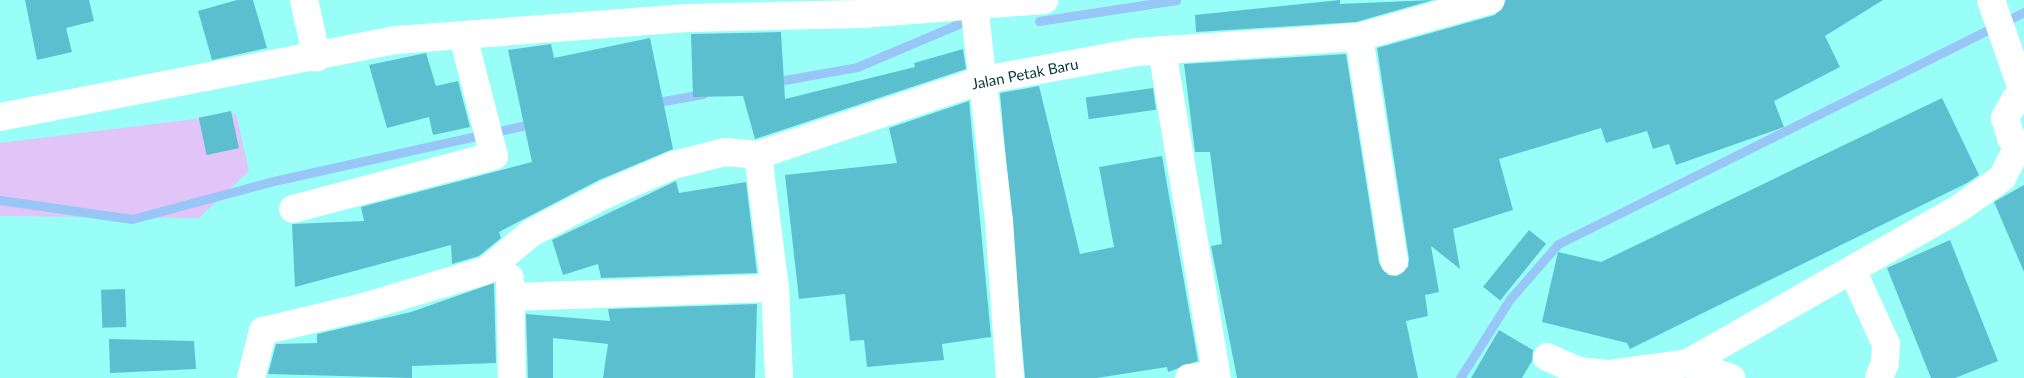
<!DOCTYPE html>
<style>
body{margin:0}
#map{position:relative;width:2024px;height:378px;overflow:hidden;background:#99fef7;font-family:Lato,sans-serif}
div>[style]{position:absolute}
.green>*{inset:0;background:#e1c4f8}
.stream>*{height:9px;margin:-4.5px;padding:0 4.5px;transform-origin:4.5px;border-radius:4.5px;background:#98c6f7}
.building>*{inset:0;background:#5cbfd0;transform-origin:0 0}
.minor>*{height:28px;margin:-14px;padding:0 14px;transform-origin:14px;border-radius:14px;background:#fff}
span{translate:-50% -50%;white-space:nowrap;text-align:center;line-height:1.15;-webkit-text-stroke:5px #fff;paint-order:stroke}
.street-label{font-size:15px;color:#0b3937}
</style>
<div id="map">
<div class="green">
<div style="clip-path:polygon(236px 114px,249px 171px,199px 218px,0 216px,0 143px)"></div>
</div>
<div class="stream">
<div style="left:1039px;top:21px;width:139px;rotate:-8.7deg"></div>
<div style="left:773px;top:82px;width:85px;rotate:-10.1deg"></div>
<div style="left:857px;top:67px;width:126px;rotate:-22.9deg"></div>
<div style="left:652px;top:103px;width:52px;rotate:-10deg"></div>
<div style="left:0;top:200px;width:133px;rotate:8.2deg"></div>
<div style="left:132px;top:219px;width:151px;rotate:-15deg"></div>
<div style="left:278px;top:180px;width:264px;rotate:-12.5deg"></div>
<div style="left:1460px;top:378px;width:93px;rotate:-57.7deg"></div>
<div style="left:1510px;top:299px;width:73px;rotate:-48.9deg"></div>
<div style="left:1558px;top:244px;width:521px;rotate:-26.47deg"></div>
</div>
<div class="building">
<div style="clip-path:polygon(25px 0,89px 0,94px 21px,66px 28px,72px 52px,37px 60px)"></div>
<div style="clip-path:polygon(237px 0,253px 0,267px 48px,212px 60px,198px 11px)"></div>
<div style="clip-path:polygon(1340px 0,1340px 4px,1433px 0,1356px 22px,1196px 32px,1195px 15px)"></div>
<div style="clip-path:polygon(1506px 0,1883px 0,1825px 36px,1840px 67px,1774px 101px,1784px 127px,1676px 165px,1669px 144px,1653px 149px,1647px 131px,1606px 143px,1601px 128px,1499px 159px,1513px 210px,1453px 229px,1460px 269px,1431px 246px,1439px 292px,1425px 295px,1428px 316px,1406px 321px,1418px 378px,1237px 378px,1211px 246px,1222px 244px,1210px 152px,1195px 152px,1184px 64px,1346px 54px,1379px 263px,1388px 275px,1397px 276px,1408px 267px,1409px 259px,1377px 48px,1495px 15px)"></div>
<div style="clip-path:polygon(781px 32px,785px 99px,915px 67px,914px 63px,963px 49px,966px 69px,755px 139px,743px 96px,693px 97px,691px 34px)"></div>
<div style="clip-path:polygon(650px 38px,673px 149px,599px 180px,499px 232px,501px 238px,479px 256px,452px 264px,451px 245px,295px 287px,292px 224px,364px 221px,361px 207px,532px 162px,508px 50px,551px 44px,554px 58px)"></div>
<div style="clip-path:polygon(426px 53px,436px 86px,458px 81px,470px 127px,433px 135px,429px 117px,387px 128px,369px 65px)"></div>
<div style="clip-path:polygon(1039px 86px,1080px 254px,1114px 247px,1099px 167px,1162px 156px,1198px 361px,1168px 372px,1167px 367px,1097px 378px,1025px 378px,1000px 93px)"></div>
<div style="left:1153px;top:88px;width:22px;height:68px;rotate:82deg"></div>
<div style="clip-path:polygon(1942px 98px,1979px 175px,1967px 183px,1630px 349px,1627px 343px,1542px 322px,1558px 252px,1601px 262px)"></div>
<div style="clip-path:polygon(969px 101px,991px 337px,942px 344px,944px 360px,867px 367px,864px 340px,850px 341px,845px 294px,799px 299px,785px 175px,897px 163px,889px 128px)"></div>
<div style="left:231px;top:111px;width:38px;height:33px;rotate:78deg"></div>
<div style="clip-path:polygon(676px 181px,679px 193px,746px 182px,757px 273px,601px 278px,598px 264px,563px 275px,552px 240px)"></div>
<div style="clip-path:polygon(2024px 185px,2024px 272px,1994px 202px)"></div>
<div style="left:1529px;top:230px;width:22px;height:73px;rotate:39deg"></div>
<div style="clip-path:polygon(1950px 240px,1998px 361px,1955px 378px,1931px 378px,1887px 268px)"></div>
<div style="clip-path:polygon(494px 283px,496px 363px,412px 366px,412px 378px,268px 374px,276px 344px,317px 343px,317px 334px,411px 312px)"></div>
<div style="left:125px;top:289px;width:38px;height:24px;rotate:88deg"></div>
<div style="clip-path:polygon(757px 304px,755px 378px,603px 378px,608px 344px,553px 338px,553px 378px,528px 378px,526px 314px,610px 321px,608px 309px)"></div>
<div style="clip-path:polygon(1499px 330px,1533px 350px,1532px 361px,1522px 378px,1471px 378px)"></div>
<div style="clip-path:polygon(109px 339px,194px 341px,196px 369px,110px 373px)"></div>
</div>
<div class="minor">
<div style="left:304px;top:0;width:59px;rotate:77.4deg"></div>
<div style="left:1991px;top:0;width:101px;rotate:70.8deg"></div>
<div style="left:974px;top:5px;width:217px;rotate:83.4deg"></div>
<div style="left:999px;top:221px;width:157px;rotate:86deg"></div>
<div style="left:1359px;top:37px;width:227px;rotate:81.1deg"></div>
<div style="left:1162px;top:50px;width:333px;rotate:80.5deg"></div>
<div style="left:2024px;top:95px;width:10px;rotate:151deg"></div>
<div style="left:2015px;top:100px;width:21px;rotate:119deg"></div>
<div style="left:2005px;top:118px;width:21px;rotate:73deg"></div>
<div style="left:2011px;top:138px;width:16px;rotate:38deg"></div>
<div style="left:0;top:117px;width:403px;rotate:-11deg"></div>
<div style="left:396px;top:40px;width:293px;rotate:-4.3deg"></div>
<div style="left:688px;top:18px;width:174px;rotate:-1.3deg"></div>
<div style="left:862px;top:14px;width:183px;rotate:-4.4deg"></div>
<div style="left:293px;top:209px;width:208px;rotate:-14.8deg"></div>
<div style="left:494px;top:156px;width:124px;rotate:-104.5deg"></div>
<div style="left:1853px;top:272px;width:79px;rotate:65.4deg"></div>
<div style="left:1886px;top:344px;width:19px;rotate:93deg"></div>
<div style="left:1885px;top:363px;width:16px;rotate:112deg"></div>
<div style="left:510px;top:278px;width:100px;rotate:88.9deg"></div>
<div style="left:513px;top:297px;width:262px;rotate:-2deg"></div>
<div style="left:1547px;top:357px;width:35px;rotate:24deg"></div>
<div style="left:1579px;top:371px;width:29px;rotate:6deg"></div>
<div style="left:1608px;top:374px;width:81px;rotate:-7.8deg"></div>
<div style="left:1688px;top:363px;width:311px;rotate:-29.7deg"></div>
<div style="left:1958px;top:209px;width:54px;rotate:-35.2deg"></div>
<div style="left:2002px;top:178px;width:37px;rotate:-63deg"></div>
<div style="left:1688px;top:363px;width:46px;rotate:19.2deg"></div>
<div style="left:251px;top:378px;width:49px;rotate:-75.7deg"></div>
<div style="left:263px;top:331px;width:104px;rotate:-13.4deg"></div>
<div style="left:364px;top:307px;width:128px;rotate:-16.7deg"></div>
<div style="left:487px;top:270px;width:57px;rotate:-40.1deg"></div>
<div style="left:531px;top:233px;width:85px;rotate:-27.5deg"></div>
<div style="left:606px;top:194px;width:74px;rotate:-23.1deg"></div>
<div style="left:674px;top:165px;width:53px;rotate:-14.3deg"></div>
<div style="left:725px;top:152px;width:33px;rotate:5deg"></div>
<div style="left:779px;top:378px;width:90px;rotate:-92.5deg"></div>
<div style="left:775px;top:288px;width:134px;rotate:-97.3deg"></div>
<div style="left:758px;top:155px;width:233px;rotate:-18.5deg"></div>
<div style="left:979px;top:81px;width:161px;rotate:-10.4deg"></div>
<div style="left:1137px;top:52px;width:223px;rotate:-3.9deg"></div>
<div style="left:1359px;top:37px;width:137px;rotate:-15.7deg"></div>
<div style="left:1189px;top:378px;width:27px;rotate:-6deg"></div>
</div>
<div class="street-label">
<span style="left:1025px;top:74px;rotate:-11deg">Jalan Petak Baru</span>
</div>
</div>
